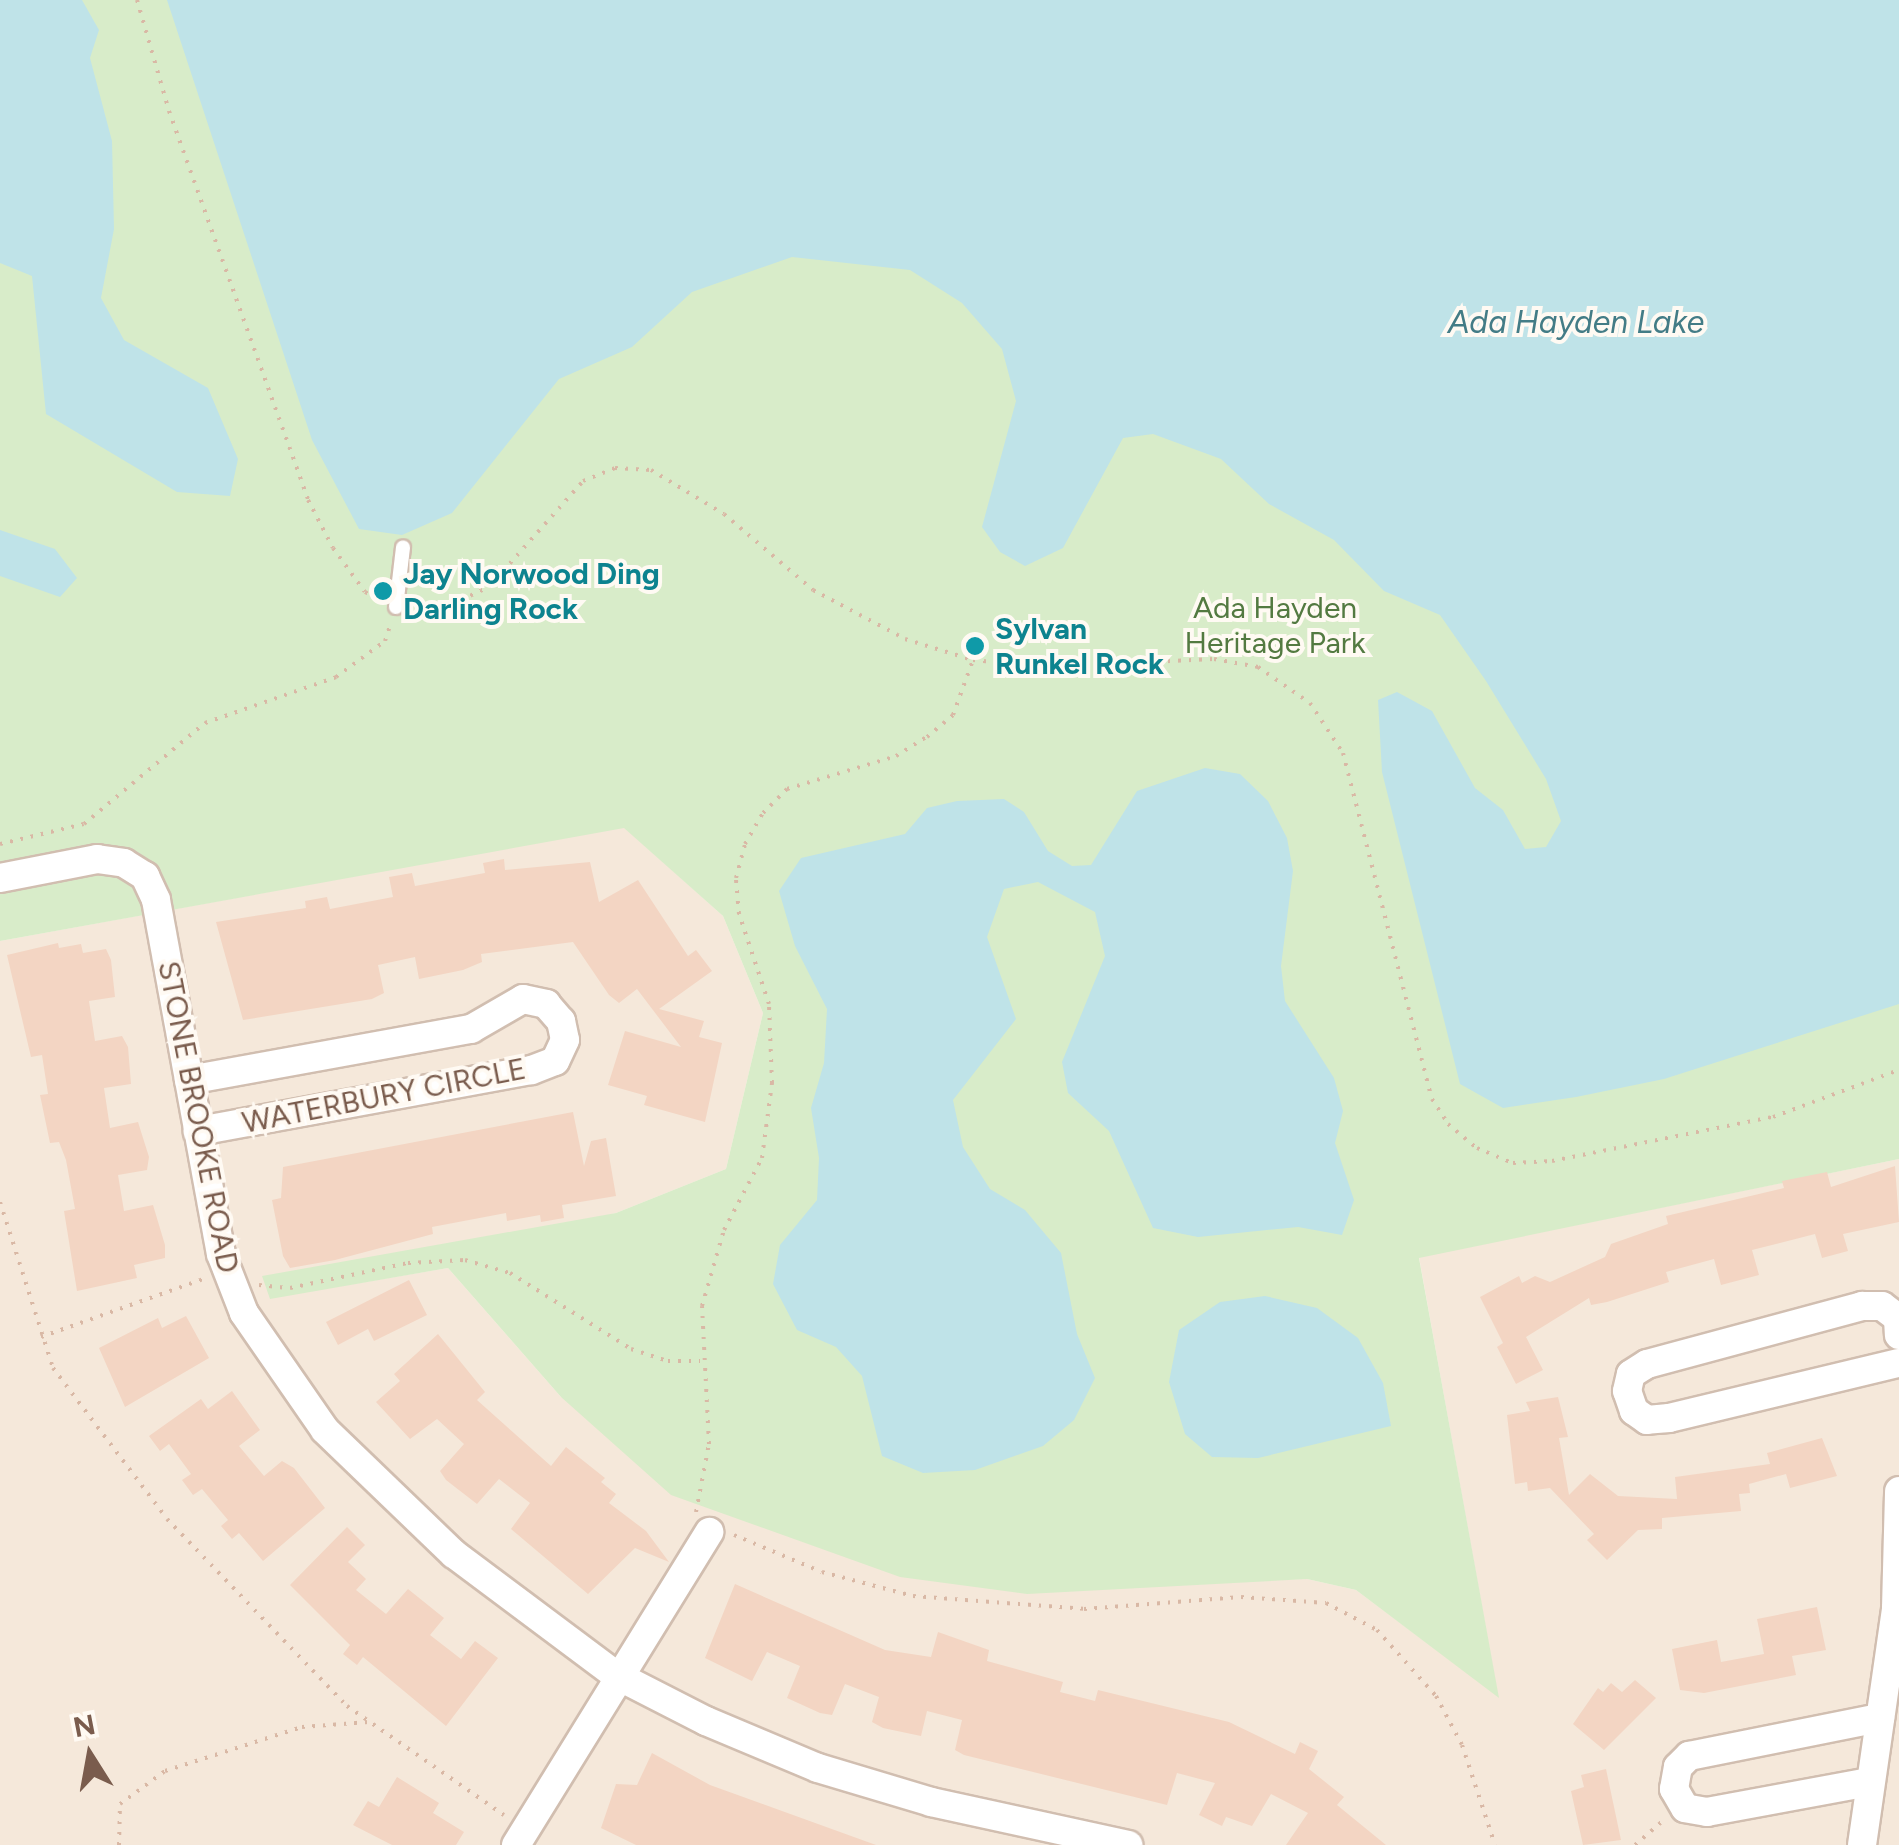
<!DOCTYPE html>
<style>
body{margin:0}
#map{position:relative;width:1899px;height:1845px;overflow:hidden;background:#fdf6ec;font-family:Figtree,sans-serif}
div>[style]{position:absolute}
.residential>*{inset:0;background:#f5e8da}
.green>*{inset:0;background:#d8ecc9}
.water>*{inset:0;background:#bfe3e8}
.building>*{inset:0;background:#f3d5c3}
.path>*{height:4px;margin-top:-2px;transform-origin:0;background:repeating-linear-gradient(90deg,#d9b8a5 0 2.5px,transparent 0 10.5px)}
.roads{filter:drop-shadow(2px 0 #d1beb0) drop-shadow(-2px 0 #d1beb0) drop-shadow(0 2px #d1beb0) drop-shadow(0 -2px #d1beb0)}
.lane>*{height:14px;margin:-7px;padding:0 7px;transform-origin:7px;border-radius:7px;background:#fff}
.street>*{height:28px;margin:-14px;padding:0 14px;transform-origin:14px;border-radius:14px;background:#fff}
.dots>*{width:28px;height:28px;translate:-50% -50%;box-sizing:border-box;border:5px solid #fffaf3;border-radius:50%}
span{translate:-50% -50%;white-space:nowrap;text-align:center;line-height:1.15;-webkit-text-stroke:8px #fffaf3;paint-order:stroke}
.culture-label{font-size:30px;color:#0d838f;font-weight:700}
.left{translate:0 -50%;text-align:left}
.park-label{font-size:30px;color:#537a41}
.street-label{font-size:30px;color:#7a5c4d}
.water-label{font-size:32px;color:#437c86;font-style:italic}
.north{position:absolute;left:40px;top:1705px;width:100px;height:100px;-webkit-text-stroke:8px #fffaf3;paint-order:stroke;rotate:349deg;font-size:28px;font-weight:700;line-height:40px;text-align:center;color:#7a5c4d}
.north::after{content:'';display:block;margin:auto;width:35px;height:45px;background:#7a5c4d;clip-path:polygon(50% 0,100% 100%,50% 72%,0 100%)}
</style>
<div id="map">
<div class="residential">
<div style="clip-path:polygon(624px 827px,723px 916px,763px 1013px,726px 1169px,616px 1213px,270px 1298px,448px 1268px,561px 1397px,1257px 1580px,1307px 1579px,1356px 1590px,1498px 1696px,1419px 1257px,1899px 1159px,1899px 1845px,0 1845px,0 941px)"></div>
</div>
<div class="green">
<div style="clip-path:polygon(0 0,1899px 0,1899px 1159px,1419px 1258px,1499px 1698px,1356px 1590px,1307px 1579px,1027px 1594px,900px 1577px,671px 1495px,561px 1397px,448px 1268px,270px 1299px,262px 1276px,616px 1213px,726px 1169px,763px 1013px,723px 916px,624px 828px,0 941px)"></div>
</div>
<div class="water">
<div style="clip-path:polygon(0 0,82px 0,99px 30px,90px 58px,112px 141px,114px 229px,101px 298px,124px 340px,208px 388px,238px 459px,230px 496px,177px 492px,46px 414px,32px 276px,0 263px)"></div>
<div style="clip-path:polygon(167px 0,1899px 0,1899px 1004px,1664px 1079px,1576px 1097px,1503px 1108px,1460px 1084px,1382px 772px,1378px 700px,1397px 692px,1432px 711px,1475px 788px,1503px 810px,1525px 849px,1546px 847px,1561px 821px,1546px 779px,1486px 681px,1440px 615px,1384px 591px,1334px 540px,1269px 504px,1221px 459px,1153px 434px,1123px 438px,1063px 548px,1025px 566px,1000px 552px,982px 527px,1016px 401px,1002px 349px,962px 303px,910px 270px,792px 257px,692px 292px,632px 347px,559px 379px,452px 513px,402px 535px,359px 529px,312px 440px)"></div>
<div style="clip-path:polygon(0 530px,55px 549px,77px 578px,60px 597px,0 576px)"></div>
<div style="clip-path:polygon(1205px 768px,1240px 774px,1268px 801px,1287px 838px,1293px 871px,1281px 966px,1285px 1001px,1334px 1078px,1343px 1111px,1335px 1143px,1354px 1200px,1342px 1235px,1298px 1227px,1198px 1237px,1153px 1228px,1109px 1131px,1068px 1093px,1062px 1062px,1105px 956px,1095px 912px,1038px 882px,1004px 889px,987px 937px,1016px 1019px,953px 1100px,963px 1147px,990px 1189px,1025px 1210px,1061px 1253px,1077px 1334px,1095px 1378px,1074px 1420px,1043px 1446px,975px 1470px,923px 1473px,882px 1456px,862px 1376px,836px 1347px,797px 1330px,773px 1284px,780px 1245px,817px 1200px,819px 1158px,811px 1108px,824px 1063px,827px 1009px,795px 946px,779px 891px,801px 858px,905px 834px,927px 808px,957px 801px,1004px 799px,1024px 812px,1048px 851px,1072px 866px,1091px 865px,1137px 791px)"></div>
<div style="clip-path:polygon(1265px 1296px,1317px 1308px,1358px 1338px,1383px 1383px,1391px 1426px,1258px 1458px,1212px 1457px,1185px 1434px,1169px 1382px,1179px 1330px,1220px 1302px)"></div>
</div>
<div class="building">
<div style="clip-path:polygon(504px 859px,505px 870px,590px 862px,599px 902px,638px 880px,688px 956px,696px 950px,712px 971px,659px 1009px,704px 1021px,699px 1037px,722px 1043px,705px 1122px,644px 1105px,647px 1096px,608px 1085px,625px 1031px,681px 1047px,637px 989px,619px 1003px,609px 995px,573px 942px,481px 954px,482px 962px,463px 970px,419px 979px,415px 957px,378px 965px,384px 993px,372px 999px,243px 1020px,216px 922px,306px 908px,305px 901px,327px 897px,330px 909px,393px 897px,389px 877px,412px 873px,415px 886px,485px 873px,483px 863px)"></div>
<div style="clip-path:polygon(58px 943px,59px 948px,81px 944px,83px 953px,106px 949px,111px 960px,115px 997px,89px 1001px,95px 1041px,122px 1036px,128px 1047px,131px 1084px,104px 1088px,110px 1128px,138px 1122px,149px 1157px,147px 1170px,118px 1175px,124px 1211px,153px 1205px,165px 1245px,165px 1258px,134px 1265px,137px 1278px,77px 1291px,64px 1211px,75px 1209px,66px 1160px,59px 1142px,50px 1143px,40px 1095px,48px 1094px,42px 1055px,31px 1057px,7px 955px)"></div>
<div style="clip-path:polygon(573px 1112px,584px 1166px,591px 1141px,606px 1138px,616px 1196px,562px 1205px,564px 1218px,541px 1222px,540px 1215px,507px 1221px,506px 1213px,432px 1227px,433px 1234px,335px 1260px,290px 1268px,283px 1256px,272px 1200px,281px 1198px,283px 1167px)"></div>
<div style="clip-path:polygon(1895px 1166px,1899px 1222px,1843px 1234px,1848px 1251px,1822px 1258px,1815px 1234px,1752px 1250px,1759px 1275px,1721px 1285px,1714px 1259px,1666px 1272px,1669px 1282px,1607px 1302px,1591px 1305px,1589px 1298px,1526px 1337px,1543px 1370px,1516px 1384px,1497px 1347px,1503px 1343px,1480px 1297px,1519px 1276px,1522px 1283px,1535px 1276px,1550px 1282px,1605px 1257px,1611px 1244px,1668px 1224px,1666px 1216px,1784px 1188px,1782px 1181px,1827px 1172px,1831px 1187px)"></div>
<div style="clip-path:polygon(409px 1280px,427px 1315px,374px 1341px,368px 1329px,338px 1345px,326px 1322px)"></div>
<div style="clip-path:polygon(186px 1316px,209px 1358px,125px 1407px,99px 1348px,158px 1318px,162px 1328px)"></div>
<div style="clip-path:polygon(438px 1334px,485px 1392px,477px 1400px,551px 1466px,566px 1447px,605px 1478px,601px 1482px,616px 1494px,609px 1503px,646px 1531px,669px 1562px,635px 1548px,588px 1594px,511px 1529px,530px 1503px,499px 1479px,477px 1504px,446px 1480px,440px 1471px,464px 1444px,437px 1419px,410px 1439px,376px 1402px,400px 1381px,394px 1374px)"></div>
<div style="clip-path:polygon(232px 1391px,260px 1430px,239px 1446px,264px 1476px,282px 1461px,294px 1468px,325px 1508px,263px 1561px,239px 1533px,232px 1539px,221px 1526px,228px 1520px,202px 1489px,193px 1495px,182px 1480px,191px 1474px,169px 1444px,160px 1451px,149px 1436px,201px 1399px,208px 1409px)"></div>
<div style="clip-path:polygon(1558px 1397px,1568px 1437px,1559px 1438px,1569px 1495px,1590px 1474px,1618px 1496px,1677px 1499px,1675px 1477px,1770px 1464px,1767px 1453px,1822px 1438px,1837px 1476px,1790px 1488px,1786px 1474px,1749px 1484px,1750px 1493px,1739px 1494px,1741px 1511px,1662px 1518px,1662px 1529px,1638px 1530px,1607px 1560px,1587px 1540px,1594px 1534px,1550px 1488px,1528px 1491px,1527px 1482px,1515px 1484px,1507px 1415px,1530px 1411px,1526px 1402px)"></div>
<div style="clip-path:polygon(347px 1527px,365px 1545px,348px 1562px,366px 1579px,356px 1590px,386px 1614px,408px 1589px,444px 1618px,430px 1635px,461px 1659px,475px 1641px,498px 1658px,446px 1726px,363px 1657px,357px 1665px,343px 1654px,350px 1645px,290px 1585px)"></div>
<div style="clip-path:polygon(735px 1584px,885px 1650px,931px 1657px,938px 1632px,989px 1650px,987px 1661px,1063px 1682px,1060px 1692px,1095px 1701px,1098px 1690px,1229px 1722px,1295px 1754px,1300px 1742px,1318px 1751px,1309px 1769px,1344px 1797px,1337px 1805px,1386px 1845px,1286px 1845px,1308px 1813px,1271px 1794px,1252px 1826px,1226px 1817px,1222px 1826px,1199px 1815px,1215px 1783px,1177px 1773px,1167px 1805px,964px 1755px,955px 1750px,962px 1720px,927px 1711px,921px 1736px,883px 1728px,872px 1722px,879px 1697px,845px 1684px,832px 1715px,820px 1713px,787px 1698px,800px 1666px,767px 1652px,752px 1681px,705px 1658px)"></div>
<div style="clip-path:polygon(1817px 1607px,1826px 1650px,1792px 1656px,1796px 1675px,1704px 1693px,1680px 1690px,1672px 1649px,1717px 1640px,1721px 1662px,1764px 1654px,1757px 1619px)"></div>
<div style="clip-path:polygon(1635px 1680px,1656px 1698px,1604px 1750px,1573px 1724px,1598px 1688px,1603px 1692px,1611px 1683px,1622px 1692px)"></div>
<div style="clip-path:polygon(652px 1753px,710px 1785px,876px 1845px,636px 1845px,601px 1828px,616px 1784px,637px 1785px)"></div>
<div style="clip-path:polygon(1606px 1769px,1621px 1840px,1583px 1845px,1571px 1791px,1584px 1787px,1581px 1775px)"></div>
<div style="clip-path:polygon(397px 1777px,439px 1803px,433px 1813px,464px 1832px,456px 1845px,392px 1845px,353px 1825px,368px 1801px,379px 1807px)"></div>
</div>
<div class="path">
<div style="left:137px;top:0;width:116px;rotate:73.9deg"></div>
<div style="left:169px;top:111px;width:413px;rotate:70.3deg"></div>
<div style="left:308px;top:500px;width:54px;rotate:62.5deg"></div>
<div style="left:333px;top:548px;width:54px;rotate:54deg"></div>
<div style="left:365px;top:592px;width:16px;rotate:27deg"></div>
<div style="left:416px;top:608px;width:46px;rotate:-10.1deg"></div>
<div style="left:461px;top:600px;width:31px;rotate:-25deg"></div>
<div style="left:489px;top:587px;width:142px;rotate:-48.4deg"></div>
<div style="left:583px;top:481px;width:35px;rotate:-22deg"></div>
<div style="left:615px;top:468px;width:36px;rotate:3deg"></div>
<div style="left:651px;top:470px;width:85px;rotate:31.1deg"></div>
<div style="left:724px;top:514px;width:117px;rotate:40.5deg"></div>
<div style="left:813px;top:590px;width:104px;rotate:28deg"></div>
<div style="left:905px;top:639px;width:71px;rotate:17.2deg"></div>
<div style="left:973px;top:660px;width:69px;rotate:5.8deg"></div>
<div style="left:1042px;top:667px;width:172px;rotate:-2.7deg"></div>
<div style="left:1214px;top:659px;width:45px;rotate:10.3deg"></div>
<div style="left:1258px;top:667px;width:63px;rotate:34.7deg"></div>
<div style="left:1310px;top:703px;width:60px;rotate:56.6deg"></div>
<div style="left:1343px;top:753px;width:357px;rotate:75.6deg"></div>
<div style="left:1432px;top:1099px;width:30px;rotate:57deg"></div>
<div style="left:1448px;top:1124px;width:38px;rotate:40deg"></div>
<div style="left:1477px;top:1148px;width:39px;rotate:23deg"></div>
<div style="left:1513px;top:1163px;width:39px;rotate:-3deg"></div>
<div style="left:1552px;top:1161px;width:225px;rotate:-11.3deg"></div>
<div style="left:1773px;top:1117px;width:134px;rotate:-20.5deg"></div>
<div style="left:0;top:844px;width:86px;rotate:-13.4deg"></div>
<div style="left:84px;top:824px;width:158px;rotate:-39.9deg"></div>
<div style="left:205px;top:723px;width:139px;rotate:-19.3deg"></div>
<div style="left:336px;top:677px;width:61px;rotate:-36.3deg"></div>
<div style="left:385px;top:641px;width:16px;rotate:-72deg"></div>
<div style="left:0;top:1202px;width:174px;rotate:72.3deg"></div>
<div style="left:53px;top:1368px;width:189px;rotate:52.9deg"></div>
<div style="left:167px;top:1519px;width:260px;rotate:46.1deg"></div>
<div style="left:347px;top:1706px;width:191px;rotate:34.8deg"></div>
<div style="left:259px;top:1285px;width:31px;rotate:6deg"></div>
<div style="left:290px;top:1288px;width:121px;rotate:-12deg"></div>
<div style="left:408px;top:1263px;width:57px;rotate:-3deg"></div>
<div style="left:465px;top:1260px;width:47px;rotate:16.1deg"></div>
<div style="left:510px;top:1273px;width:143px;rotate:32.1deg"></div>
<div style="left:631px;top:1349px;width:39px;rotate:18deg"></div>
<div style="left:668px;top:1361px;width:32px"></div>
<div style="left:41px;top:1337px;width:175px;rotate:-19.7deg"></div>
<div style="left:696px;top:1512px;width:69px;rotate:-79.2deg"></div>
<div style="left:709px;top:1444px;width:138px;rotate:-92.9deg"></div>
<div style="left:702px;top:1306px;width:79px;rotate:-73.9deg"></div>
<div style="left:724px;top:1230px;width:81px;rotate:-62.2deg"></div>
<div style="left:762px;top:1158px;width:76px;rotate:-82.4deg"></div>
<div style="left:772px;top:1083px;width:79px;rotate:-92.2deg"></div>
<div style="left:769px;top:1004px;width:95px;rotate:-108.4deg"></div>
<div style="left:739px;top:914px;width:36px;rotate:-95deg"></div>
<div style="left:736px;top:878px;width:35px;rotate:-75deg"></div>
<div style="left:745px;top:844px;width:36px;rotate:-60deg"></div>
<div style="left:763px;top:813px;width:34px;rotate:-45deg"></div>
<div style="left:787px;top:789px;width:114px;rotate:-16.8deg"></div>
<div style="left:896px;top:756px;width:36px;rotate:-32deg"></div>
<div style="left:927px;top:737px;width:34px;rotate:-40deg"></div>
<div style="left:953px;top:715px;width:59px;rotate:-70deg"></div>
<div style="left:734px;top:1535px;width:95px;rotate:22.8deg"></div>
<div style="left:822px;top:1572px;width:94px;rotate:14.8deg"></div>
<div style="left:913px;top:1596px;width:171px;rotate:4.3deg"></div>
<div style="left:1084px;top:1609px;width:157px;rotate:-4.4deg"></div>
<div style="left:1241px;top:1597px;width:85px;rotate:4deg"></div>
<div style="left:1326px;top:1603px;width:58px;rotate:27.9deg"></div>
<div style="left:1377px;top:1630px;width:89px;rotate:48.2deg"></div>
<div style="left:1436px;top:1696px;width:55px;rotate:62deg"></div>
<div style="left:1462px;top:1745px;width:105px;rotate:71.7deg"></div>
<div style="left:119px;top:1845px;width:41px;rotate:-88.6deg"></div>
<div style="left:120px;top:1804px;width:56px;rotate:-36.3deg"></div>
<div style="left:165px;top:1771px;width:144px;rotate:-17.8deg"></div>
<div style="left:302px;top:1727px;width:67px;rotate:-4.3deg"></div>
<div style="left:1635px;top:1845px;width:40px;rotate:-41deg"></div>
</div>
<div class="roads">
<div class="lane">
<div style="left:396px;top:607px;width:60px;rotate:-83.3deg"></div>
</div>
<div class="street">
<div style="left:0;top:878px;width:99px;rotate:-11.1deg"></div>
<div style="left:97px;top:859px;width:27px;rotate:8deg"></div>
<div style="left:124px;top:863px;width:25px;rotate:32deg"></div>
<div style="left:145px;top:876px;width:26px;rotate:65deg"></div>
<div style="left:156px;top:900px;width:360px;rotate:79.6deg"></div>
<div style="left:221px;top:1254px;width:63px;rotate:68.7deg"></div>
<div style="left:244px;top:1313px;width:142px;rotate:55.3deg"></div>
<div style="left:325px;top:1430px;width:179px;rotate:43.9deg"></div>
<div style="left:454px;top:1554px;width:202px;rotate:36.8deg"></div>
<div style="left:616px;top:1675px;width:101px;rotate:27.1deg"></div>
<div style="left:706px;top:1721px;width:121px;rotate:22.8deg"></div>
<div style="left:818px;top:1768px;width:118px;rotate:16.7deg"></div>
<div style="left:931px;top:1802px;width:202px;rotate:12.3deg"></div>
<div style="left:189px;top:1080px;width:287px;rotate:-10.3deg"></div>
<div style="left:471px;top:1029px;width:60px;rotate:-30deg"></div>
<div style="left:523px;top:999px;width:24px;rotate:12deg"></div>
<div style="left:546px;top:1004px;width:23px;rotate:49deg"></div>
<div style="left:561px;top:1021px;width:19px;rotate:78deg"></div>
<div style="left:565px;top:1040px;width:23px;rotate:115deg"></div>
<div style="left:555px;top:1061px;width:26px;rotate:159deg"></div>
<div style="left:531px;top:1070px;width:339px;rotate:169.6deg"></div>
<div style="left:1898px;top:1363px;width:236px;rotate:166.5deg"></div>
<div style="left:1669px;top:1418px;width:22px;rotate:175deg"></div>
<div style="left:1647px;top:1420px;width:16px;rotate:-145deg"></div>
<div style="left:1634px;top:1411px;width:21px;rotate:-109deg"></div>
<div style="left:1627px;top:1391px;width:17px;rotate:-77deg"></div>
<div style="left:1631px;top:1374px;width:19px;rotate:-32deg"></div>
<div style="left:1647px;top:1364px;width:223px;rotate:-15.1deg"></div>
<div style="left:1862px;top:1306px;width:20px"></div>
<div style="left:1882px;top:1306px;width:20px;rotate:37deg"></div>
<div style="left:1898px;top:1318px;width:17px;rotate:87deg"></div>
<div style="left:1869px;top:1782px;width:165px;rotate:169.5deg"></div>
<div style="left:1707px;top:1812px;width:22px;rotate:-170deg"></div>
<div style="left:1685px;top:1808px;width:22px;rotate:-120deg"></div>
<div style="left:1674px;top:1789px;width:22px;rotate:-80deg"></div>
<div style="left:1678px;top:1767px;width:16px;rotate:-45deg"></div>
<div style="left:1689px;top:1756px;width:195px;rotate:-11.3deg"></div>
<div style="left:516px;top:1845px;width:368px;rotate:-58.3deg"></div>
<div style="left:1862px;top:1845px;width:239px;rotate:-81.8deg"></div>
<div style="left:1896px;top:1608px;width:117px;rotate:-88.5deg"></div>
</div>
</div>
<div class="dots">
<div style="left:383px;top:591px;background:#0f9aa8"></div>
<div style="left:975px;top:646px;background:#0f9aa8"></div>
</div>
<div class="culture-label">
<span class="left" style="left:403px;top:591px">Jay Norwood Ding<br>Darling Rock</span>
<span class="left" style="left:995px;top:646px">Sylvan<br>Runkel Rock</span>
</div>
<div class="park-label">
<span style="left:1275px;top:625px">Ada Hayden<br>Heritage Park</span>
</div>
<div class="street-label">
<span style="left:384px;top:1096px;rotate:-11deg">WATERBURY CIRCLE</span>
<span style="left:198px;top:1117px;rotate:79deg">STONE BROOKE ROAD</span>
</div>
<div class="water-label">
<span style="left:1576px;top:322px">Ada Hayden Lake</span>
</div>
<div class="north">N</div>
</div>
